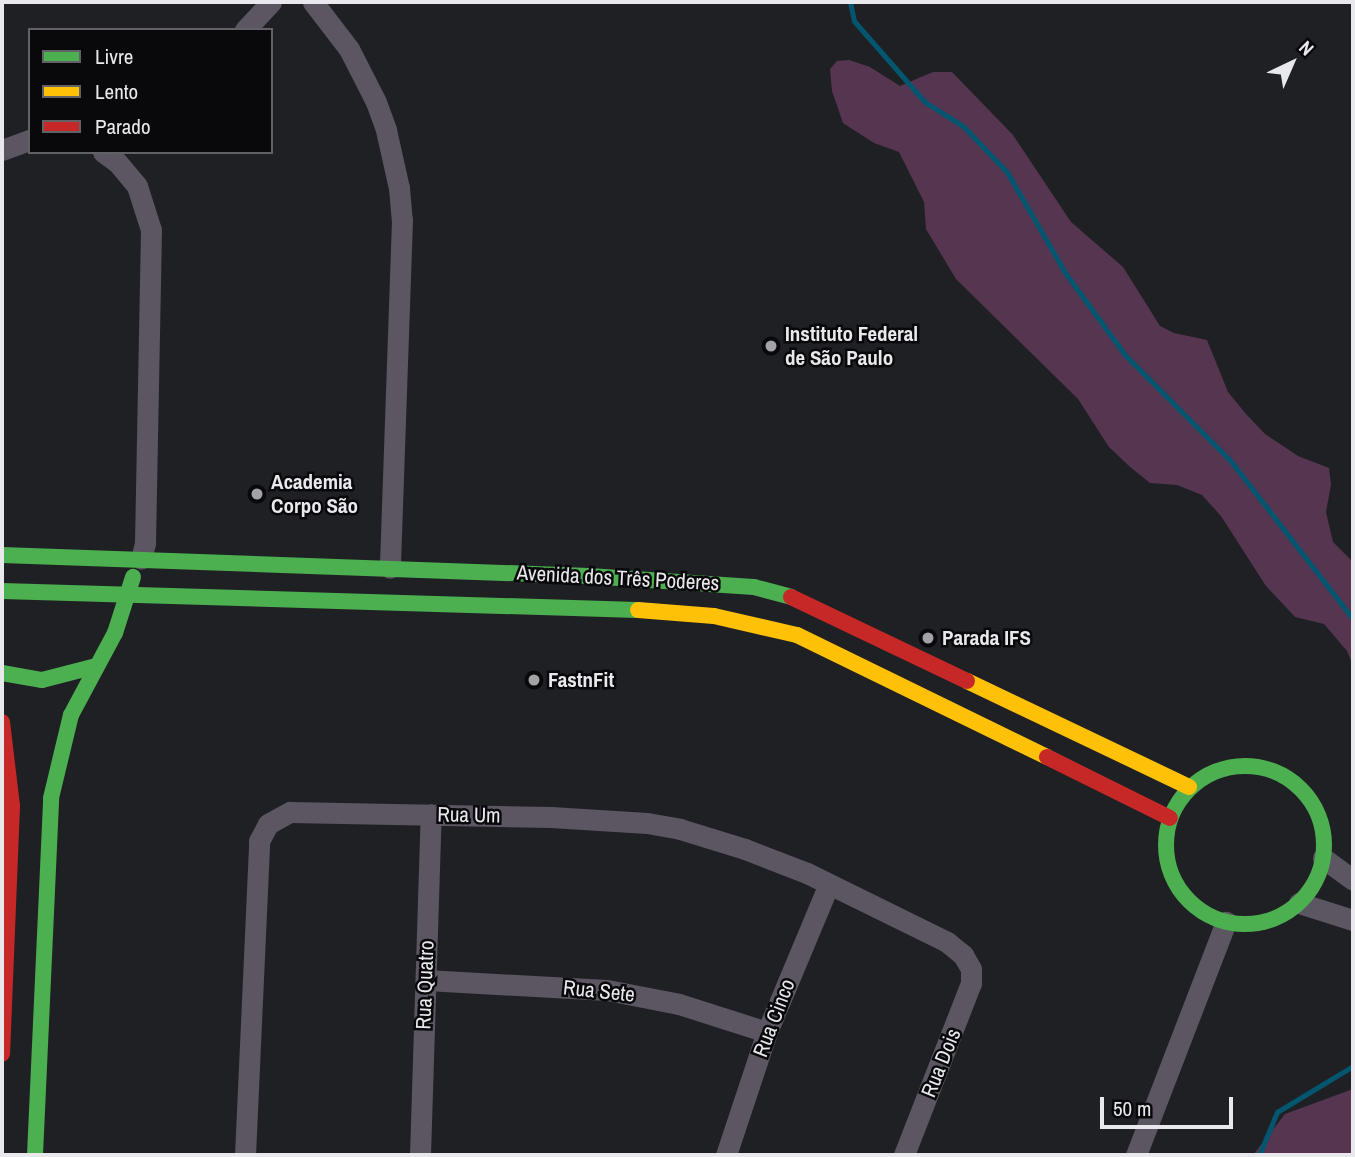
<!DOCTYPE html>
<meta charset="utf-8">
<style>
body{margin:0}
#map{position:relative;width:1355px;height:1157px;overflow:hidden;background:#1f2024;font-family:"Archivo Narrow",sans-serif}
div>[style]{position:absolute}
.green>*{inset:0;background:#563550}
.stream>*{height:5px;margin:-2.5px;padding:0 2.5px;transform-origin:2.5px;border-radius:2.5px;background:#035670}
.street>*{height:21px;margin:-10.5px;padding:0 10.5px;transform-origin:10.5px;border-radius:10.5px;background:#5b5662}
.fast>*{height:16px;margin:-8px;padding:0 8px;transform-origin:8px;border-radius:8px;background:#4caf50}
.fast>.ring{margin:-8px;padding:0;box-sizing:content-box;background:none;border:16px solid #4caf50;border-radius:50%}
.slow>*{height:16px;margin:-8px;padding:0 8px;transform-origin:8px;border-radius:8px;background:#ffc107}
.jam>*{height:16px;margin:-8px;padding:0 8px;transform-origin:8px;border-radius:8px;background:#c62828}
.dots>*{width:19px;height:19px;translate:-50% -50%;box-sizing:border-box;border:4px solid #09090c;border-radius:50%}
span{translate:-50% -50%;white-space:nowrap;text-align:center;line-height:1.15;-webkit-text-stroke:5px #09090c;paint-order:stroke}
.poi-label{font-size:21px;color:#e8e8ed;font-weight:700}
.left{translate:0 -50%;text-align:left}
.street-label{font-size:21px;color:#e8e8ed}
.frame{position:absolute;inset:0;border:4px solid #e8e8ed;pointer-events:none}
.legend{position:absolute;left:28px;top:28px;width:245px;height:126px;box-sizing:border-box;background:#09090c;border:2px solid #626266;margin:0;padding:9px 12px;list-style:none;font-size:21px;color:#e8e8ed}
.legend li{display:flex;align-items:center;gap:14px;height:35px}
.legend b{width:35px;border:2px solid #626266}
.north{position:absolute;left:1257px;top:28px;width:70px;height:70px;-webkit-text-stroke:5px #09090c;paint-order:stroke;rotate:44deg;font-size:19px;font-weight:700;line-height:28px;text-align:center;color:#e8e8ed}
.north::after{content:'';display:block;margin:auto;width:24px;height:32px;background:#e8e8ed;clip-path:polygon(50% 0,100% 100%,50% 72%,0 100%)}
.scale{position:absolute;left:1100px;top:1097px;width:133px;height:32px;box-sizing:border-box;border:4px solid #e8e8ed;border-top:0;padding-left:9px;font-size:21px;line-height:24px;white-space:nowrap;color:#e8e8ed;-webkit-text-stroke:5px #09090c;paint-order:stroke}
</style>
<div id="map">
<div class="green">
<div style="clip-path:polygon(849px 60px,870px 67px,900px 86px,933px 72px,952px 72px,1013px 135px,1071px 222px,1123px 267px,1160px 326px,1174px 333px,1207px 340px,1228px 392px,1246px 414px,1265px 434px,1298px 456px,1329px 468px,1331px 485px,1326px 512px,1333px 542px,1353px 562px,1353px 665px,1347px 651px,1324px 624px,1295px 617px,1266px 586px,1221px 516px,1202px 495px,1177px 485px,1150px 483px,1129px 466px,1109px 447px,1078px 399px,956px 279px,926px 229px,924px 202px,899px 152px,874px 143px,843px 123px,832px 91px,830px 69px,837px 61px)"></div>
<div style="clip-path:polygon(1353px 1089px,1353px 1155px,1253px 1155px,1285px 1114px)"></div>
</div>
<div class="stream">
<div style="left:850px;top:2px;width:19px;rotate:78deg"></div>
<div style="left:854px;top:21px;width:108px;rotate:48.8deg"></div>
<div style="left:925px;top:102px;width:45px;rotate:32.3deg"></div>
<div style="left:963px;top:126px;width:64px;rotate:46.3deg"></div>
<div style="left:1007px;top:172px;width:118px;rotate:60deg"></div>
<div style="left:1066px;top:274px;width:100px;rotate:53.9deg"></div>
<div style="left:1125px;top:355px;width:148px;rotate:45deg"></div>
<div style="left:1230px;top:460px;width:201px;rotate:52.3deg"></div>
<div style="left:1259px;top:1155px;width:47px;rotate:-67.3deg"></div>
<div style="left:1277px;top:1112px;width:89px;rotate:-31.2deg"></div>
</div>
<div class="street">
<div style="left:313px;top:2px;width:59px;rotate:52.5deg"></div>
<div style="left:349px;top:49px;width:59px;rotate:63deg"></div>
<div style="left:376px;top:102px;width:30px;rotate:70deg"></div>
<div style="left:386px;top:130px;width:59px;rotate:77.4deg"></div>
<div style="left:399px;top:188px;width:32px;rotate:85deg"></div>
<div style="left:402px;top:220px;width:348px;rotate:92deg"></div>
<div style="left:245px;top:30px;width:38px;rotate:-47deg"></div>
<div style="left:2px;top:150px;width:30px;rotate:-20deg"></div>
<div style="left:103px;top:152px;width:17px;rotate:36deg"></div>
<div style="left:117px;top:162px;width:31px;rotate:50deg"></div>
<div style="left:137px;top:186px;width:46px;rotate:72.3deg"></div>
<div style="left:151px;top:230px;width:313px;rotate:91.1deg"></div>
<div style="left:145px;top:543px;width:16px;rotate:104deg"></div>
<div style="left:1323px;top:858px;width:37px;rotate:36deg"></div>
<div style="left:1299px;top:903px;width:57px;rotate:17.5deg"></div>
<div style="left:426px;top:980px;width:181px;rotate:3.2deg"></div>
<div style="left:607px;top:990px;width:73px;rotate:11deg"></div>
<div style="left:679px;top:1004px;width:92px;rotate:17.7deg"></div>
<div style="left:245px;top:1155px;width:314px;rotate:-87.4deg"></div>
<div style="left:259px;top:841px;width:19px;rotate:-62deg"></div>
<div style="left:268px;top:824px;width:25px;rotate:-29deg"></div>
<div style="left:290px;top:812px;width:261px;rotate:1.1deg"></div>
<div style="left:551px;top:817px;width:96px;rotate:3.6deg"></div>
<div style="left:647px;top:823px;width:34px;rotate:10deg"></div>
<div style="left:680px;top:829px;width:68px;rotate:17.1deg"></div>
<div style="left:745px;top:849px;width:66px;rotate:21.2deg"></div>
<div style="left:807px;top:873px;width:156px;rotate:26.2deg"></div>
<div style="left:947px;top:942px;width:21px;rotate:39deg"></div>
<div style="left:963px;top:955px;width:16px;rotate:60deg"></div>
<div style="left:971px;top:969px;width:14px;rotate:90deg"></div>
<div style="left:971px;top:983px;width:185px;rotate:111.3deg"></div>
<div style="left:420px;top:1155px;width:341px;rotate:-88.2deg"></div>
<div style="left:726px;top:1155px;width:130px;rotate:-71.6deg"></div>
<div style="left:767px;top:1032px;width:160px;rotate:-67.3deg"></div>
<div style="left:1136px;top:1155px;width:250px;rotate:-68.9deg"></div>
</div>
<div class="fast">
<div style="left:2px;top:555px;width:587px;rotate:2.05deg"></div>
<div style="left:589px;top:576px;width:165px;rotate:3.8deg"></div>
<div style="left:754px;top:587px;width:38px;rotate:15deg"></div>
<div style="left:2px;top:591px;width:636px;rotate:1.71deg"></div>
<div style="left:2px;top:673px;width:41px;rotate:9.9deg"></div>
<div style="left:42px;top:680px;width:56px;rotate:-14.5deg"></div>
<div class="ring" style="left:1166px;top:766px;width:142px;height:142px"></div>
<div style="left:35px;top:1155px;width:357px;rotate:-87.4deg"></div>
<div style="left:51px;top:798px;width:85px;rotate:-76.5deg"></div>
<div style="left:71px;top:715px;width:93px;rotate:-61.8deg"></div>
<div style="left:115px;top:633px;width:59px;rotate:-72.2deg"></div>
</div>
<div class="slow">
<div style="left:638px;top:610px;width:76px;rotate:4.5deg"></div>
<div style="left:714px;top:616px;width:85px;rotate:12.9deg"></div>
<div style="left:797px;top:635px;width:278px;rotate:26deg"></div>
<div style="left:967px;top:681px;width:246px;rotate:25.5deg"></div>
</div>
<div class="jam">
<div style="left:791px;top:597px;width:195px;rotate:25.5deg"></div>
<div style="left:2px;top:722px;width:85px;rotate:83.2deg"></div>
<div style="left:12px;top:806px;width:248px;rotate:92.3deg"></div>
<div style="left:1047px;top:757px;width:137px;rotate:26.4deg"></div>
</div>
<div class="dots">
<div style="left:771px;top:346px;background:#a2a2a7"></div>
<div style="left:257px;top:494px;background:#a2a2a7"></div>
<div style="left:928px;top:638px;background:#a2a2a7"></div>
<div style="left:534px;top:680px;background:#a2a2a7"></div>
</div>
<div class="poi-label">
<span class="left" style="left:785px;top:346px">Instituto Federal<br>de São Paulo</span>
<span class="left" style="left:271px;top:494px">Academia<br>Corpo São</span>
<span class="left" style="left:942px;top:638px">Parada IFS</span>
<span class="left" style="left:548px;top:680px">FastnFit</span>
</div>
<div class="street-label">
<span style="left:618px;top:578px;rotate:3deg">Avenida dos Três Poderes</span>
<span style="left:469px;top:815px;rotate:1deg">Rua Um</span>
<span style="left:425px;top:985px;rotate:-88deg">Rua Quatro</span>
<span style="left:599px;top:991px;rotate:6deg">Rua Sete</span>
<span style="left:774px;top:1018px;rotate:-69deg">Rua Cinco</span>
<span style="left:941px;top:1063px;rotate:-68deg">Rua Dois</span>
</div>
<div class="frame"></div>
<ul class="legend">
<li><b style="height:9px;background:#4caf50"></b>Livre</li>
<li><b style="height:9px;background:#ffc107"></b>Lento</li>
<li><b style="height:9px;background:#c62828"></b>Parado</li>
</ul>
<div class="north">N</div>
<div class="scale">50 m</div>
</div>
